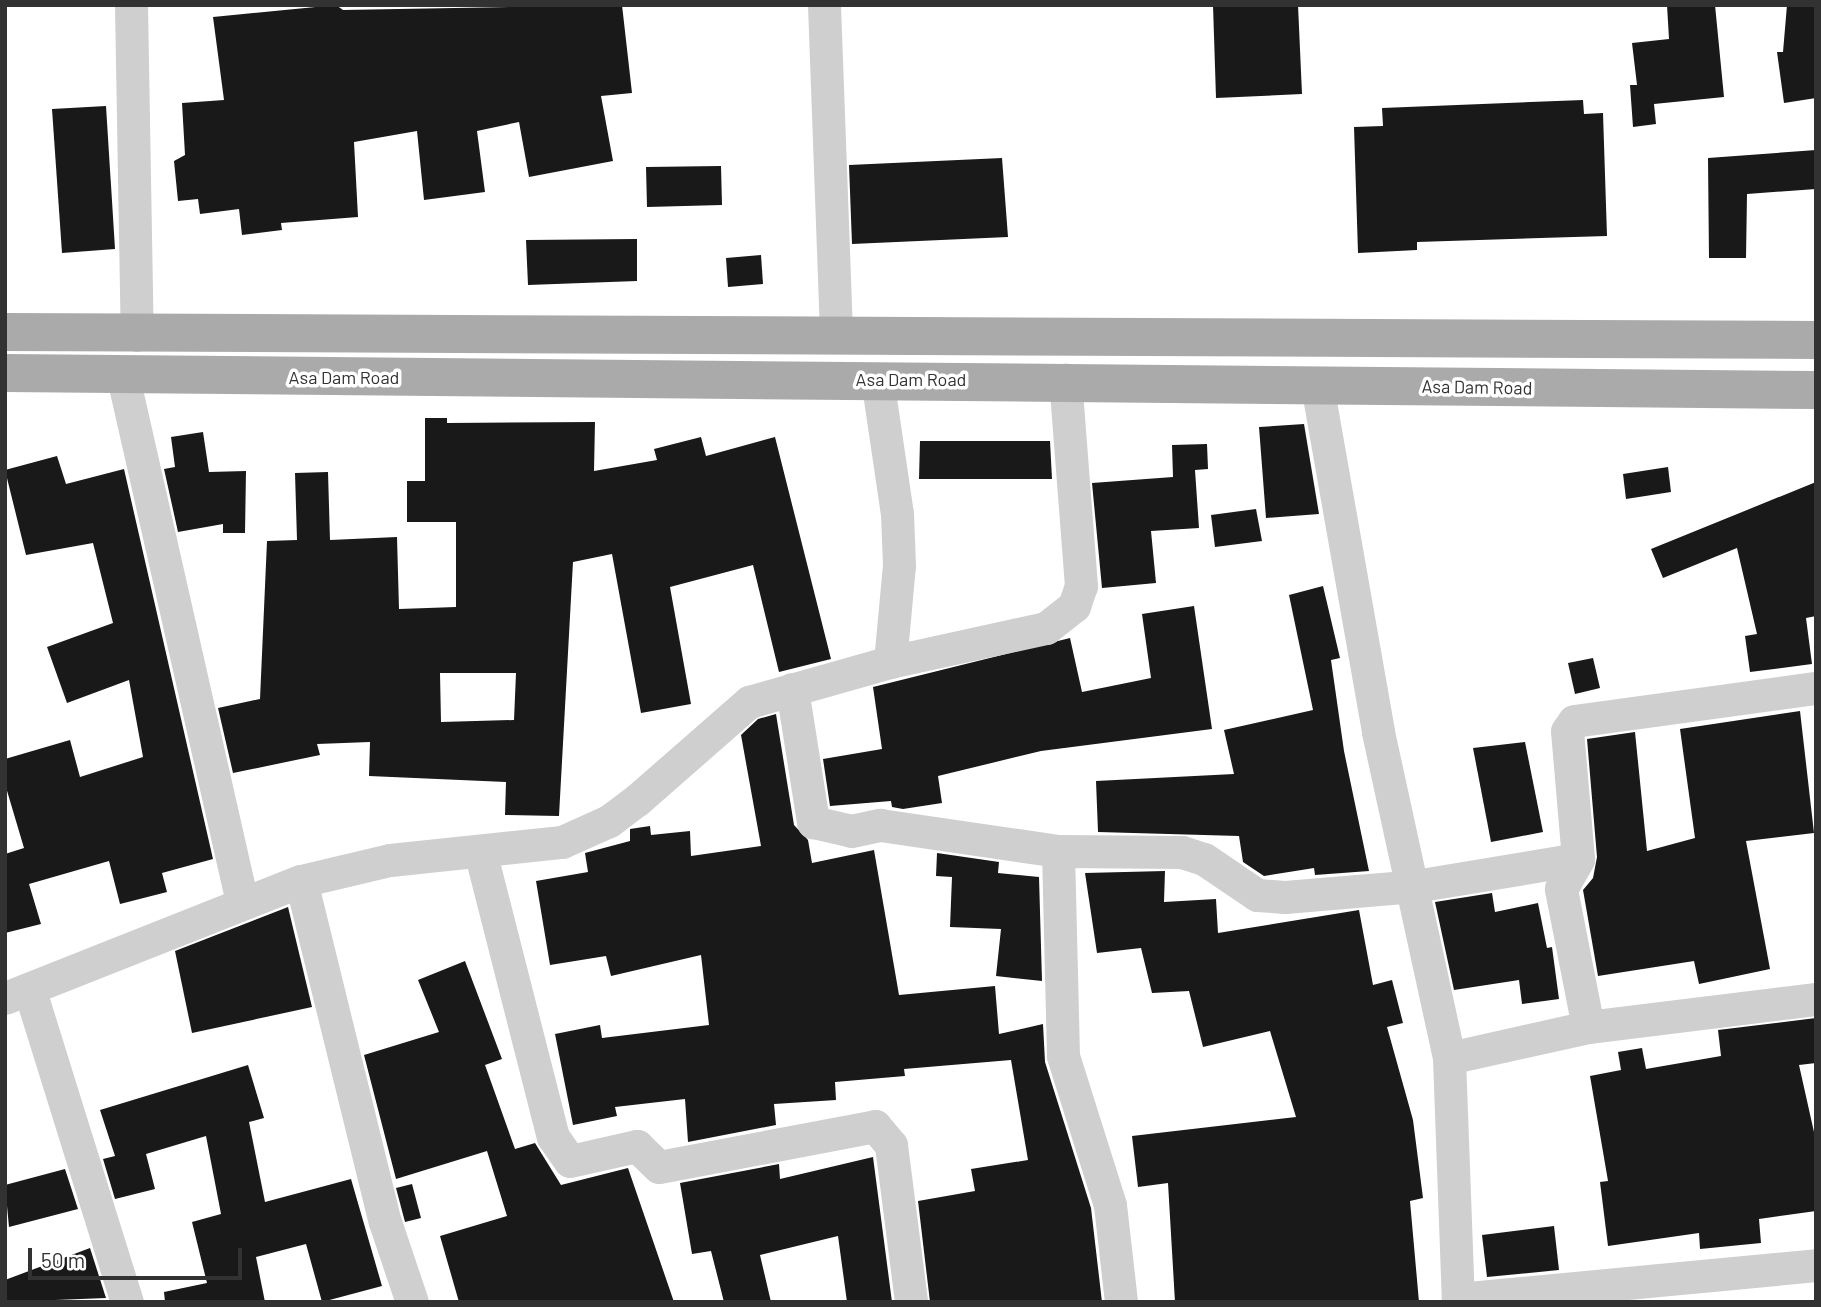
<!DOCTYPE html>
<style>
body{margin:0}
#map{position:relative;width:1821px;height:1307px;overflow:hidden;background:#fff;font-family:Barlow,sans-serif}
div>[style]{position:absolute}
.building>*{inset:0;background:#191919}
.street>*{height:33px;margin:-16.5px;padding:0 16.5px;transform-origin:16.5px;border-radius:16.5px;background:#cfcfcf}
.primary>*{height:38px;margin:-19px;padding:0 19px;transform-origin:19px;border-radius:19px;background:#aaa}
span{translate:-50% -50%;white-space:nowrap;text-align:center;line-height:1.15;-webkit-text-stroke:7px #fff;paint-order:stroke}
.street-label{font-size:18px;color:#323232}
.frame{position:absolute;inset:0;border:7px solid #323232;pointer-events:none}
.scale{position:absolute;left:28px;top:1248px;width:214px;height:32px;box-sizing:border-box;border:4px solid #323232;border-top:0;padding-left:9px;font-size:21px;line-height:24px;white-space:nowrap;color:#323232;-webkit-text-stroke:5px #fff;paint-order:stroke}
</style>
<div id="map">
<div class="building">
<div style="clip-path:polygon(336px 5px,343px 10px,622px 5px,632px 93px,601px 96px,613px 161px,529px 177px,519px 122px,477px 131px,485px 192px,424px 200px,417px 131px,354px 142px,358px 217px,281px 223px,282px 230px,242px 235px,239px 209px,200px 214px,198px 199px,178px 201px,174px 161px,185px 155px,182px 103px,224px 100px,213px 17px)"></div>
<div style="clip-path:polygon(1213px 5px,1298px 5px,1302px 94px,1216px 98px)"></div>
<div style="clip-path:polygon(1667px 5px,1715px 5px,1724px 97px,1654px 104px,1656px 124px,1633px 127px,1630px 85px,1637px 85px,1632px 43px,1669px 39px)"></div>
<div style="clip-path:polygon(1787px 5px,1816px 5px,1816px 98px,1784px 103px,1777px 52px,1783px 52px)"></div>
<div style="clip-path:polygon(1583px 100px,1584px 114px,1603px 113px,1607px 236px,1417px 242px,1417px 250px,1358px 253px,1354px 127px,1383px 126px,1382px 108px)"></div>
<div style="clip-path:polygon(106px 106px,115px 249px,62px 253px,52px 109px)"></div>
<div style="clip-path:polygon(1816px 150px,1816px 189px,1747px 194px,1746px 258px,1709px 258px,1708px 158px)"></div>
<div style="clip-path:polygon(1002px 158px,1008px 237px,852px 244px,849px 165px)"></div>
<div style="clip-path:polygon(721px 166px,722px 205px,647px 207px,646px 167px)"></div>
<div style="clip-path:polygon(637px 239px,637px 281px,528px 285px,526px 240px)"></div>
<div style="clip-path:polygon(761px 255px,763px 284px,728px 287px,726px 258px)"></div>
<div style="clip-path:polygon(evenodd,425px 418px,447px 418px,447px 423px,595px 422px,594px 471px,657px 460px,654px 449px,701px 437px,706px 456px,775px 437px,831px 659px,779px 672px,753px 565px,670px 587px,691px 704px,641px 713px,612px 554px,573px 562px,559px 816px,505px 815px,506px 782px,369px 776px,370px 742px,317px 744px,320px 755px,233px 773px,218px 708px,260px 699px,267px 541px,297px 540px,295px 473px,328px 472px,330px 540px,397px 537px,399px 609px,456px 607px,456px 522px,407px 522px,407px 481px,425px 481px,425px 418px,440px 673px,516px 673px,514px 720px,441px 722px,440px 673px)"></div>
<div style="clip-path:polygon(1304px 424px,1319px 514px,1266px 518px,1259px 427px)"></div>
<div style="clip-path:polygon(203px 432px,209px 472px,246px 471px,245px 533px,223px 533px,223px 524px,178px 532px,164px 469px,175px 467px,171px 437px)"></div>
<div style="clip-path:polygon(920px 441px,1050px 441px,1052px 479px,919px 479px)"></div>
<div style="clip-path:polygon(1207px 444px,1208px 469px,1195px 470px,1199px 528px,1151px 531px,1156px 583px,1102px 588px,1092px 483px,1173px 477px,1172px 445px)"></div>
<div style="clip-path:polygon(57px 456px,66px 484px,124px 469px,213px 859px,162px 873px,167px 892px,120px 904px,109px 861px,29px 884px,41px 924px,5px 933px,5px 854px,24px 848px,5px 784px,5px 759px,70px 740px,80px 777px,143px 757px,129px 680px,67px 703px,47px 647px,113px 623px,93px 543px,26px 555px,5px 470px)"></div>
<div style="clip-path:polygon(1668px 467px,1671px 492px,1626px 499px,1623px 474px)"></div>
<div style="clip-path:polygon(1816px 482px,1816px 616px,1806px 618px,1812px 664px,1750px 672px,1745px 636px,1757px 634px,1737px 548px,1663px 578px,1651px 549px)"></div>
<div style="clip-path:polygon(1256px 509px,1262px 541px,1215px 547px,1211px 515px)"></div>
<div style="clip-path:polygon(1323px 586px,1340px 658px,1331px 660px,1344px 751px,1369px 871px,1315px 875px,1314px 868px,1264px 876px,1243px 862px,1239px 836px,1098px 832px,1096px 781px,1234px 774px,1224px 730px,1313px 710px,1289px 595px)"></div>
<div style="clip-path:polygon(1194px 606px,1212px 729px,1041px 751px,938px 776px,942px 803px,903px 809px,892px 807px,891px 801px,830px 806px,823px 759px,882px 749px,873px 687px,1070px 638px,1082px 692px,1151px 678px,1142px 614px)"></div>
<div style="clip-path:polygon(1593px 658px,1600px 688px,1575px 694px,1568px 663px)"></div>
<div style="clip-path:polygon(1800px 711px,1814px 833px,1746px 841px,1770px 969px,1699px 984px,1694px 961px,1598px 976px,1583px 890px,1593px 878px,1597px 857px,1587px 739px,1635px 732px,1647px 851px,1695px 838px,1680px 729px)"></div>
<div style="clip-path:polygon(776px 714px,794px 825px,808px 840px,812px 863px,874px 850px,899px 995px,995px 986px,999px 1034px,1043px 1024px,1045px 1062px,1091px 1208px,1102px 1302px,930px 1302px,918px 1201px,975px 1191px,971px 1169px,1028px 1160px,1011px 1060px,904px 1069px,905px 1076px,835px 1082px,836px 1100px,774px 1104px,776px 1125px,688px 1142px,685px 1099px,615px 1107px,617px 1116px,573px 1125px,555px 1034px,600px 1025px,602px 1038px,709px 1025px,701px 955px,611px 976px,606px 956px,550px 965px,536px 881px,588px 872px,585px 853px,630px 841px,630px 829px,650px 826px,651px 835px,690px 831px,691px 856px,761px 846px,741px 735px,758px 719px)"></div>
<div style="clip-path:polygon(1525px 742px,1543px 832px,1491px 842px,1473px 748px)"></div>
<div style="clip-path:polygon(937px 853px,999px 862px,998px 873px,1039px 877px,1042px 981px,996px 976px,1001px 929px,950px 927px,952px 877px,936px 876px)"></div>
<div style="clip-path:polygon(1165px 871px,1164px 902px,1216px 899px,1218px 933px,1359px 910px,1373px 985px,1392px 980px,1403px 1023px,1387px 1027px,1413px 1120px,1423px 1198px,1410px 1201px,1419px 1302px,1175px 1302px,1168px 1183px,1138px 1187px,1132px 1136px,1296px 1117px,1270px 1031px,1203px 1047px,1189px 991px,1152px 993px,1141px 948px,1097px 953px,1085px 873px)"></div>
<div style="clip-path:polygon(1492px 893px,1495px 912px,1538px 903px,1547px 948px,1552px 947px,1559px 999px,1522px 1004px,1519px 980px,1454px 990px,1435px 902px)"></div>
<div style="clip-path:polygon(288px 907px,312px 1007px,192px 1033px,175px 951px)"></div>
<div style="clip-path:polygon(465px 961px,502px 1059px,485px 1065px,515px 1149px,535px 1143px,561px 1185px,628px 1168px,674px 1302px,459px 1302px,440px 1236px,507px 1216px,487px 1151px,396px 1179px,364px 1055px,439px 1032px,418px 980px)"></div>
<div style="clip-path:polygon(1816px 1018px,1816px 1063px,1799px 1065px,1816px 1141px,1816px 1211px,1759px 1219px,1761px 1243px,1700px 1249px,1699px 1233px,1608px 1246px,1600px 1182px,1608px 1181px,1590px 1076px,1621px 1070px,1618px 1052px,1642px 1048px,1646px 1069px,1721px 1056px,1718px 1030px)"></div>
<div style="clip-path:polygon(248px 1065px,264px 1118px,249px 1122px,265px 1202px,351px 1179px,382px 1286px,322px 1302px,306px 1244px,256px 1257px,265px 1302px,165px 1302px,164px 1292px,207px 1283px,192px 1222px,221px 1214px,206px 1136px,146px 1154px,155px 1189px,115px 1199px,103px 1159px,115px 1156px,100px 1110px)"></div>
<div style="clip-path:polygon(873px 1157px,892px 1302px,847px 1302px,838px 1236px,760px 1255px,771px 1302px,724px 1302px,711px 1251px,692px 1254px,680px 1183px,779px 1164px,780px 1179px)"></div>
<div style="clip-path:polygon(65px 1169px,78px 1209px,9px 1227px,5px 1185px)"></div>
<div style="clip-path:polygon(412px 1184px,421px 1218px,405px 1222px,396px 1188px)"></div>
<div style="clip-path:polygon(1554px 1226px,1559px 1270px,1487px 1277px,1482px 1235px)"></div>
<div style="clip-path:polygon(90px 1248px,106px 1298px,5px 1302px,5px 1280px)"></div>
</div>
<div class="street">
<div style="left:131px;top:5px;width:330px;rotate:89deg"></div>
<div style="left:824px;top:5px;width:330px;rotate:87.9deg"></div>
<div style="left:123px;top:377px;width:538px;rotate:77.23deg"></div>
<div style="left:1317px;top:385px;width:352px;rotate:80deg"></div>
<div style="left:1378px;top:732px;width:334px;rotate:77.7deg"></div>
<div style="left:1449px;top:1058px;width:244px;rotate:87.9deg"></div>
<div style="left:890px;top:662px;width:160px;rotate:-12.3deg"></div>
<div style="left:1046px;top:628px;width:36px;rotate:-38deg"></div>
<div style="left:1074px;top:606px;width:21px;rotate:-71deg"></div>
<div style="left:1081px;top:586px;width:207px;rotate:-94.4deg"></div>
<div style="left:792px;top:689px;width:135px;rotate:81deg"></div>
<div style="left:813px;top:822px;width:39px;rotate:13deg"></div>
<div style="left:851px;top:831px;width:30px;rotate:-12deg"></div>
<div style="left:880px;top:825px;width:180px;rotate:8.3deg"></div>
<div style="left:1058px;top:851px;width:124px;rotate:0.5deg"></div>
<div style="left:1182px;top:852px;width:23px;rotate:18deg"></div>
<div style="left:1204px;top:859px;width:64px;rotate:34.2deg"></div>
<div style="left:1257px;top:895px;width:28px;rotate:4deg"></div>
<div style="left:1285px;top:897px;width:130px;rotate:-4.8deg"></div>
<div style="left:1415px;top:886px;width:165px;rotate:-9.4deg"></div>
<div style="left:480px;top:851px;width:295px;rotate:75.7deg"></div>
<div style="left:553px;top:1137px;width:29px;rotate:55deg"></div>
<div style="left:570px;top:1161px;width:69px;rotate:-12.6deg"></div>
<div style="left:637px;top:1146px;width:30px;rotate:44deg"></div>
<div style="left:659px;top:1167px;width:220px;rotate:-10.7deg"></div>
<div style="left:875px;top:1126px;width:25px;rotate:50deg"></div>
<div style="left:891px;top:1145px;width:158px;rotate:82.7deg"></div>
<div style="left:1058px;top:851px;width:205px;rotate:88.6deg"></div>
<div style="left:1063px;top:1056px;width:156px;rotate:72.5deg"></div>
<div style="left:1110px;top:1205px;width:98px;rotate:83.5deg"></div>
<div style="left:301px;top:881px;width:351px;rotate:76.2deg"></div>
<div style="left:385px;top:1222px;width:84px;rotate:71.4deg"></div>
<div style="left:30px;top:991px;width:326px;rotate:72.7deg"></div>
<div style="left:5px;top:998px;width:318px;rotate:-21.6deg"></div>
<div style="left:301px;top:881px;width:91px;rotate:-13.3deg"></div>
<div style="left:390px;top:860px;width:173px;rotate:-6deg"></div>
<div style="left:562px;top:842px;width:51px;rotate:-24.1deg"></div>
<div style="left:609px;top:821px;width:35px;rotate:-37deg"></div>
<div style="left:637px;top:800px;width:149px;rotate:-41.2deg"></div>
<div style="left:749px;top:702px;width:147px;rotate:-15.8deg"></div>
<div style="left:890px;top:662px;width:97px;rotate:-84.7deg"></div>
<div style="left:899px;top:565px;width:51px;rotate:-92.2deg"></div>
<div style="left:897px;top:514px;width:136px;rotate:-98.4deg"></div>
<div style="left:1588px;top:1027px;width:141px;rotate:-101.1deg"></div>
<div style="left:1561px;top:889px;width:34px;rotate:-60deg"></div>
<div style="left:1578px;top:859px;width:128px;rotate:-94.9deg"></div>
<div style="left:1567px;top:731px;width:12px;rotate:-55deg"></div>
<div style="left:1574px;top:721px;width:244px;rotate:-7.8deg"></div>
<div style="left:1449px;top:1058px;width:142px;rotate:-12.6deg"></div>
<div style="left:1588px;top:1027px;width:230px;rotate:-7deg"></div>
<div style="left:1458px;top:1299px;width:360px;rotate:-5.4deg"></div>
</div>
<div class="primary">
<div style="left:5px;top:332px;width:1811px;rotate:0.25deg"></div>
<div style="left:5px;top:373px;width:1811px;rotate:0.54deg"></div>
</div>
<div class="street-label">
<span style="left:344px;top:377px">Asa Dam Road</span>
<span style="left:911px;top:379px">Asa Dam Road</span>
<span style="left:1477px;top:387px;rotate:1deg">Asa Dam Road</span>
</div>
<div class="frame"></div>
<div class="scale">50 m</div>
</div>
